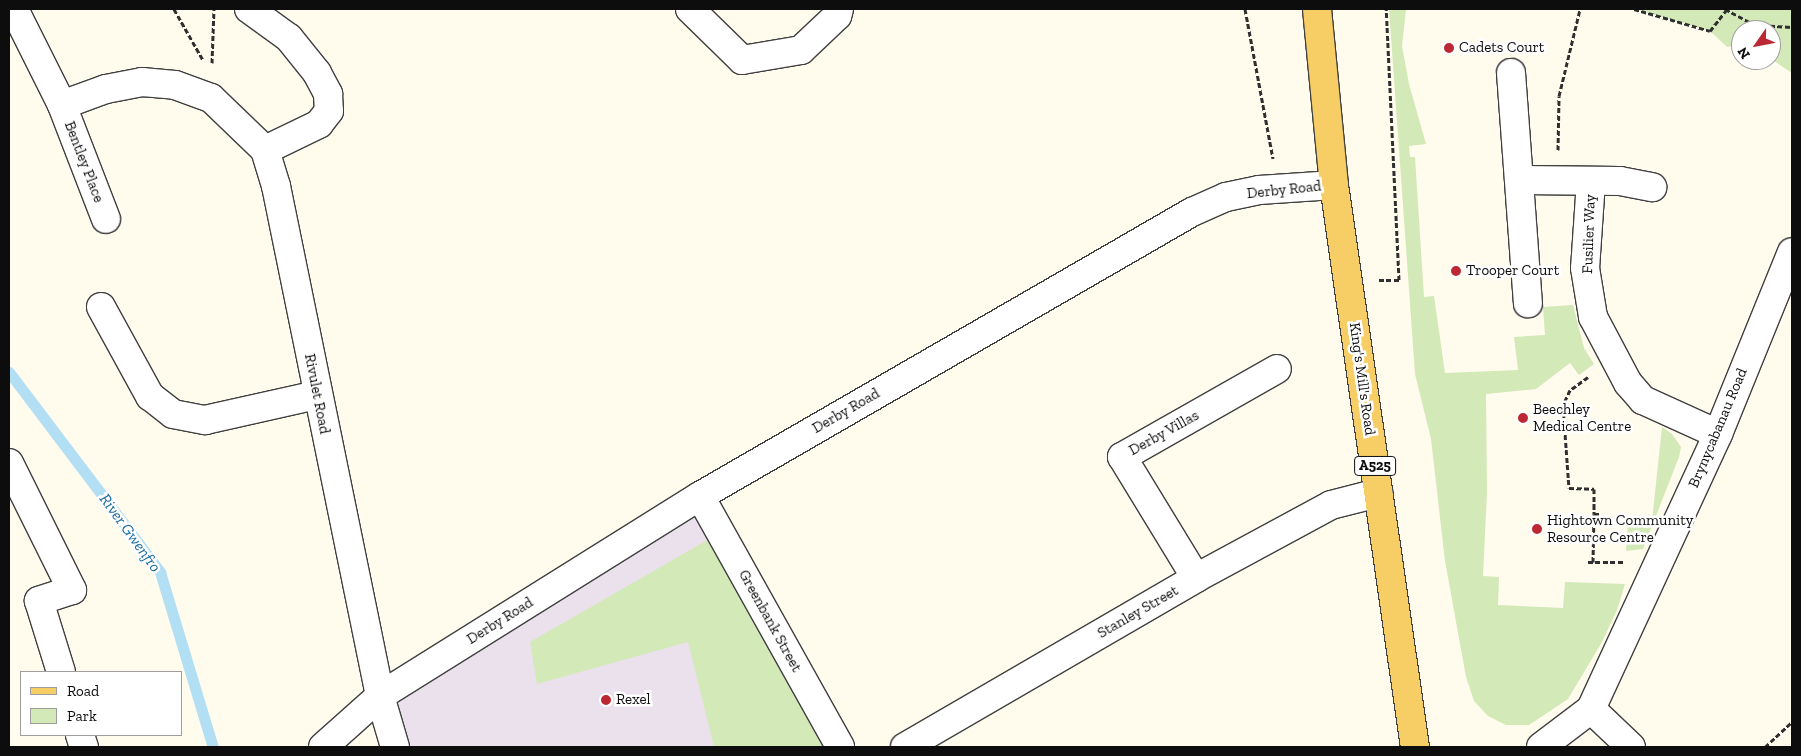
<!DOCTYPE html>
<style>
body{margin:0}
#map{position:relative;width:1801px;height:756px;overflow:hidden;background:#fffbed;font-family:"Zilla Slab",serif}
div>[style]{position:absolute}
.industrial>*{inset:0;background:#eae1ec}
.green>*{inset:0;background:#d3e9b8}
.stream>*{height:11px;margin:-5.5px;padding:0 5.5px;transform-origin:5.5px;border-radius:5.5px;background:#b3dff5}
.path>*{height:3px;margin-top:-1.5px;transform-origin:0;background:repeating-linear-gradient(90deg,#2f2f2f 0 5px,transparent 0 7.5px)}
.roads{filter:drop-shadow(1px 0 #404040) drop-shadow(-1px 0 #404040) drop-shadow(0 1px #404040) drop-shadow(0 -1px #404040)}
.minor>*{height:28px;margin:-14px;padding:0 14px;transform-origin:14px;border-radius:14px;background:#fff}
.major>*{height:28px;margin:-14px;padding:0 14px;transform-origin:14px;border-radius:14px;background:#f7ce65}
.dots>*{width:14px;height:14px;translate:-50% -50%;box-sizing:border-box;border:2px solid #fff;border-radius:50%}
span{translate:-50% -50%;white-space:nowrap;text-align:center;line-height:1.15;-webkit-text-stroke:5px #fff;paint-order:stroke}
.shield-label span{padding:1px 4px;background:#fff;border:1px solid;border-radius:4px;-webkit-text-stroke-width:0}
.shield-label{font-size:14px;color:#0d0d0d;font-weight:700}
.poi-label{font-size:15px;color:#0d0d0d}
.left{translate:0 -50%;text-align:left}
.street-label{font-size:15px;color:#0d0d0d}
.water-label{font-size:16px;color:#18689d;font-style:italic}
.frame{position:absolute;inset:0;border:10px solid #0d0d0d;pointer-events:none}
.legend{position:absolute;left:20px;top:671px;width:162px;height:65px;box-sizing:border-box;background:#fff;border:1px solid #9e9e9e;margin:0;padding:6px 9px;list-style:none;font-size:15px;color:#0d0d0d}
.legend li{display:flex;align-items:center;gap:10px;height:25px}
.legend b{width:25px;border:1px solid #9e9e9e}
.north{position:absolute;left:1731px;top:20px;width:50px;height:50px;box-sizing:border-box;background:#fff;border:1px solid #9e9e9e;border-radius:50%;rotate:237deg;font-size:14px;font-weight:700;line-height:20px;text-align:center;color:#0d0d0d}
.north::after{content:'';display:block;margin:auto;width:18px;height:22px;background:#bb2733;clip-path:polygon(50% 0,100% 100%,50% 72%,0 100%)}
</style>
<div id="map">
<div class="industrial">
<div style="clip-path:polygon(700px 496px,840px 747px,395px 747px,380px 696px)"></div>
</div>
<div class="green">
<div style="clip-path:polygon(1389px 9px,1406px 9px,1402px 46px,1409px 84px,1426px 144px,1409px 146px,1410px 157px,1415px 157px,1424px 297px,1434px 296px,1445px 373px,1518px 370px,1514px 337px,1545px 335px,1543px 307px,1573px 305px,1584px 348px,1594px 364px,1579px 375px,1570px 363px,1536px 389px,1486px 394px,1487px 492px,1483px 576px,1499px 577px,1498px 605px,1563px 608px,1565px 582px,1625px 584px,1617px 610px,1602px 642px,1568px 699px,1529px 725px,1506px 725px,1488px 716px,1474px 701px,1466px 677px,1445px 561px,1431px 439px,1415px 374px)"></div>
<div style="clip-path:polygon(1634px 9px,1792px 9px,1792px 73px,1771px 59px,1771px 30px,1741px 30px,1741px 44px,1727px 47px,1710px 31px)"></div>
<div style="clip-path:polygon(1662px 427px,1672px 434px,1681px 447px,1679px 457px,1643px 549px,1626px 551px,1628px 520px,1652px 521px)"></div>
<div style="clip-path:polygon(716px 535px,834px 747px,714px 747px,688px 642px,537px 684px,530px 642px)"></div>
</div>
<div class="stream">
<div style="left:9px;top:372px;width:251px;rotate:52.9deg"></div>
<div style="left:160px;top:572px;width:183px;rotate:73.2deg"></div>
</div>
<div class="path">
<div style="left:174px;top:9px;width:59px;rotate:60.4deg"></div>
<div style="left:1245px;top:9px;width:152px;rotate:79.4deg"></div>
<div style="left:1634px;top:9px;width:79px;rotate:16.1deg"></div>
<div style="left:1710px;top:31px;width:28px;rotate:-52deg"></div>
<div style="left:1725px;top:9px;width:34px;rotate:28deg"></div>
<div style="left:1755px;top:25px;width:37px;rotate:3deg"></div>
<div style="left:212px;top:63px;width:54px;rotate:-87.9deg"></div>
<div style="left:1558px;top:150px;width:54px;rotate:-88.9deg"></div>
<div style="left:1559px;top:96px;width:89px;rotate:-76.4deg"></div>
<div style="left:1379px;top:280px;width:20px"></div>
<div style="left:1399px;top:280px;width:271px;rotate:-92.7deg"></div>
<div style="left:1588px;top:377px;width:22px;rotate:144deg"></div>
<div style="left:1570px;top:390px;width:17px;rotate:115deg"></div>
<div style="left:1563px;top:405px;width:83px;rotate:85.9deg"></div>
<div style="left:1569px;top:488px;width:25px;rotate:2deg"></div>
<div style="left:1594px;top:489px;width:25px;rotate:90deg"></div>
<div style="left:1588px;top:562px;width:36px"></div>
<div style="left:1593px;top:562px;width:48px;rotate:-88.8deg"></div>
<div style="left:1594px;top:514px;width:8px"></div>
<div style="left:1765px;top:747px;width:37px;rotate:-43deg"></div>
</div>
<div class="roads">
<div class="minor">
<div style="left:14px;top:9px;width:107px;rotate:63.4deg"></div>
<div style="left:62px;top:105px;width:47px;rotate:-20deg"></div>
<div style="left:106px;top:89px;width:37px;rotate:-11deg"></div>
<div style="left:142px;top:82px;width:33px;rotate:5deg"></div>
<div style="left:175px;top:85px;width:38px;rotate:20deg"></div>
<div style="left:211px;top:98px;width:75px;rotate:43.9deg"></div>
<div style="left:265px;top:150px;width:38px;rotate:73deg"></div>
<div style="left:276px;top:186px;width:520px;rotate:78.47deg"></div>
<div style="left:380px;top:696px;width:53px;rotate:73.6deg"></div>
<div style="left:249px;top:9px;width:49px;rotate:35.9deg"></div>
<div style="left:289px;top:38px;width:45px;rotate:51.3deg"></div>
<div style="left:317px;top:73px;width:24px;rotate:62deg"></div>
<div style="left:328px;top:94px;width:17px;rotate:87deg"></div>
<div style="left:329px;top:111px;width:16px;rotate:128deg"></div>
<div style="left:319px;top:124px;width:60px;rotate:154.3deg"></div>
<div style="left:690px;top:9px;width:73px;rotate:44.4deg"></div>
<div style="left:742px;top:60px;width:60px;rotate:-9.6deg"></div>
<div style="left:801px;top:50px;width:50px;rotate:-43.4deg"></div>
<div style="left:837px;top:16px;width:7px;rotate:-74deg"></div>
<div style="left:1511px;top:73px;width:231px;rotate:85.8deg"></div>
<div style="left:62px;top:105px;width:122px;rotate:68.9deg"></div>
<div style="left:1520px;top:180px;width:100px;rotate:0.6deg"></div>
<div style="left:1620px;top:181px;width:33px;rotate:11deg"></div>
<div style="left:1591px;top:181px;width:87px;rotate:93.9deg"></div>
<div style="left:1585px;top:268px;width:50px;rotate:80.7deg"></div>
<div style="left:1593px;top:317px;width:75px;rotate:62.1deg"></div>
<div style="left:1628px;top:383px;width:23px;rotate:49deg"></div>
<div style="left:1643px;top:400px;width:82px;rotate:24.4deg"></div>
<div style="left:101px;top:307px;width:102px;rotate:61.2deg"></div>
<div style="left:150px;top:396px;width:29px;rotate:38deg"></div>
<div style="left:173px;top:414px;width:33px;rotate:11deg"></div>
<div style="left:205px;top:420px;width:115px;rotate:-12.6deg"></div>
<div style="left:9px;top:463px;width:142px;rotate:63.6deg"></div>
<div style="left:72px;top:590px;width:35px;rotate:162deg"></div>
<div style="left:39px;top:601px;width:74px;rotate:72.8deg"></div>
<div style="left:700px;top:496px;width:287px;rotate:60.8deg"></div>
<div style="left:1196px;top:578px;width:142px;rotate:-121.4deg"></div>
<div style="left:1122px;top:457px;width:178px;rotate:-29.6deg"></div>
<div style="left:1591px;top:709px;width:55px;rotate:43.5deg"></div>
<div style="left:80px;top:735px;width:13px;rotate:72deg"></div>
<div style="left:323px;top:747px;width:76px;rotate:-41.8deg"></div>
<div style="left:380px;top:696px;width:377px;rotate:-32deg"></div>
<div style="left:700px;top:496px;width:568px;rotate:-30deg"></div>
<div style="left:1192px;top:212px;width:37px;rotate:-24deg"></div>
<div style="left:1226px;top:197px;width:34px;rotate:-12deg"></div>
<div style="left:1259px;top:190px;width:75px;rotate:-3.8deg"></div>
<div style="left:905px;top:747px;width:337px;rotate:-30.1deg"></div>
<div style="left:1196px;top:578px;width:153px;rotate:-28.4deg"></div>
<div style="left:1331px;top:505px;width:49px;rotate:-14.3deg"></div>
<div style="left:1541px;top:747px;width:63px;rotate:-37.2deg"></div>
<div style="left:1591px;top:709px;width:303px;rotate:-65.2deg"></div>
<div style="left:1718px;top:434px;width:196px;rotate:-67.9deg"></div>
</div>
<div class="major">
<div style="left:1317px;top:9px;width:177px;rotate:84.5deg"></div>
<div style="left:1334px;top:185px;width:568px;rotate:81.8deg"></div>
</div>
</div>
<div class="dots">
<div style="left:1449px;top:48px;background:#bb2733"></div>
<div style="left:1456px;top:271px;background:#bb2733"></div>
<div style="left:1523px;top:418px;background:#bb2733"></div>
<div style="left:1537px;top:529px;background:#bb2733"></div>
<div style="left:606px;top:700px;background:#bb2733"></div>
</div>
<div class="shield-label">
<span style="left:1375px;top:466px">A525</span>
</div>
<div class="poi-label">
<span class="left" style="left:1459px;top:48px">Cadets Court</span>
<span class="left" style="left:1466px;top:271px">Trooper Court</span>
<span class="left" style="left:1533px;top:418px">Beechley<br>Medical Centre</span>
<span class="left" style="left:1547px;top:529px">Hightown Community<br>Resource Centre</span>
<span class="left" style="left:616px;top:700px">Rexel</span>
</div>
<div class="street-label">
<span style="left:84px;top:162px;rotate:69deg">Bentley Place</span>
<span style="left:1284px;top:190px;rotate:-6deg">Derby Road</span>
<span style="left:1589px;top:234px;rotate:-88deg">Fusilier Way</span>
<span style="left:1362px;top:379px;rotate:82deg">King's Mill's Road</span>
<span style="left:317px;top:394px;rotate:79deg">Rivulet Road</span>
<span style="left:846px;top:411px;rotate:-30deg">Derby Road</span>
<span style="left:1718px;top:428px;rotate:-67deg">Brynycabanau Road</span>
<span style="left:1164px;top:433px;rotate:-29deg">Derby Villas</span>
<span style="left:1138px;top:612px;rotate:-30deg">Stanley Street</span>
<span style="left:500px;top:621px;rotate:-32deg">Derby Road</span>
<span style="left:770px;top:621px;rotate:61deg">Greenbank Street</span>
</div>
<div class="water-label">
<span style="left:130px;top:533px;rotate:54deg">River Gwenfro</span>
</div>
<div class="frame"></div>
<ul class="legend">
<li><b style="height:6px;background:#f7ce65"></b>Road</li>
<li><b style="height:14px;background:#d3e9b8"></b>Park</li>
</ul>
<div class="north">N</div>
</div>
